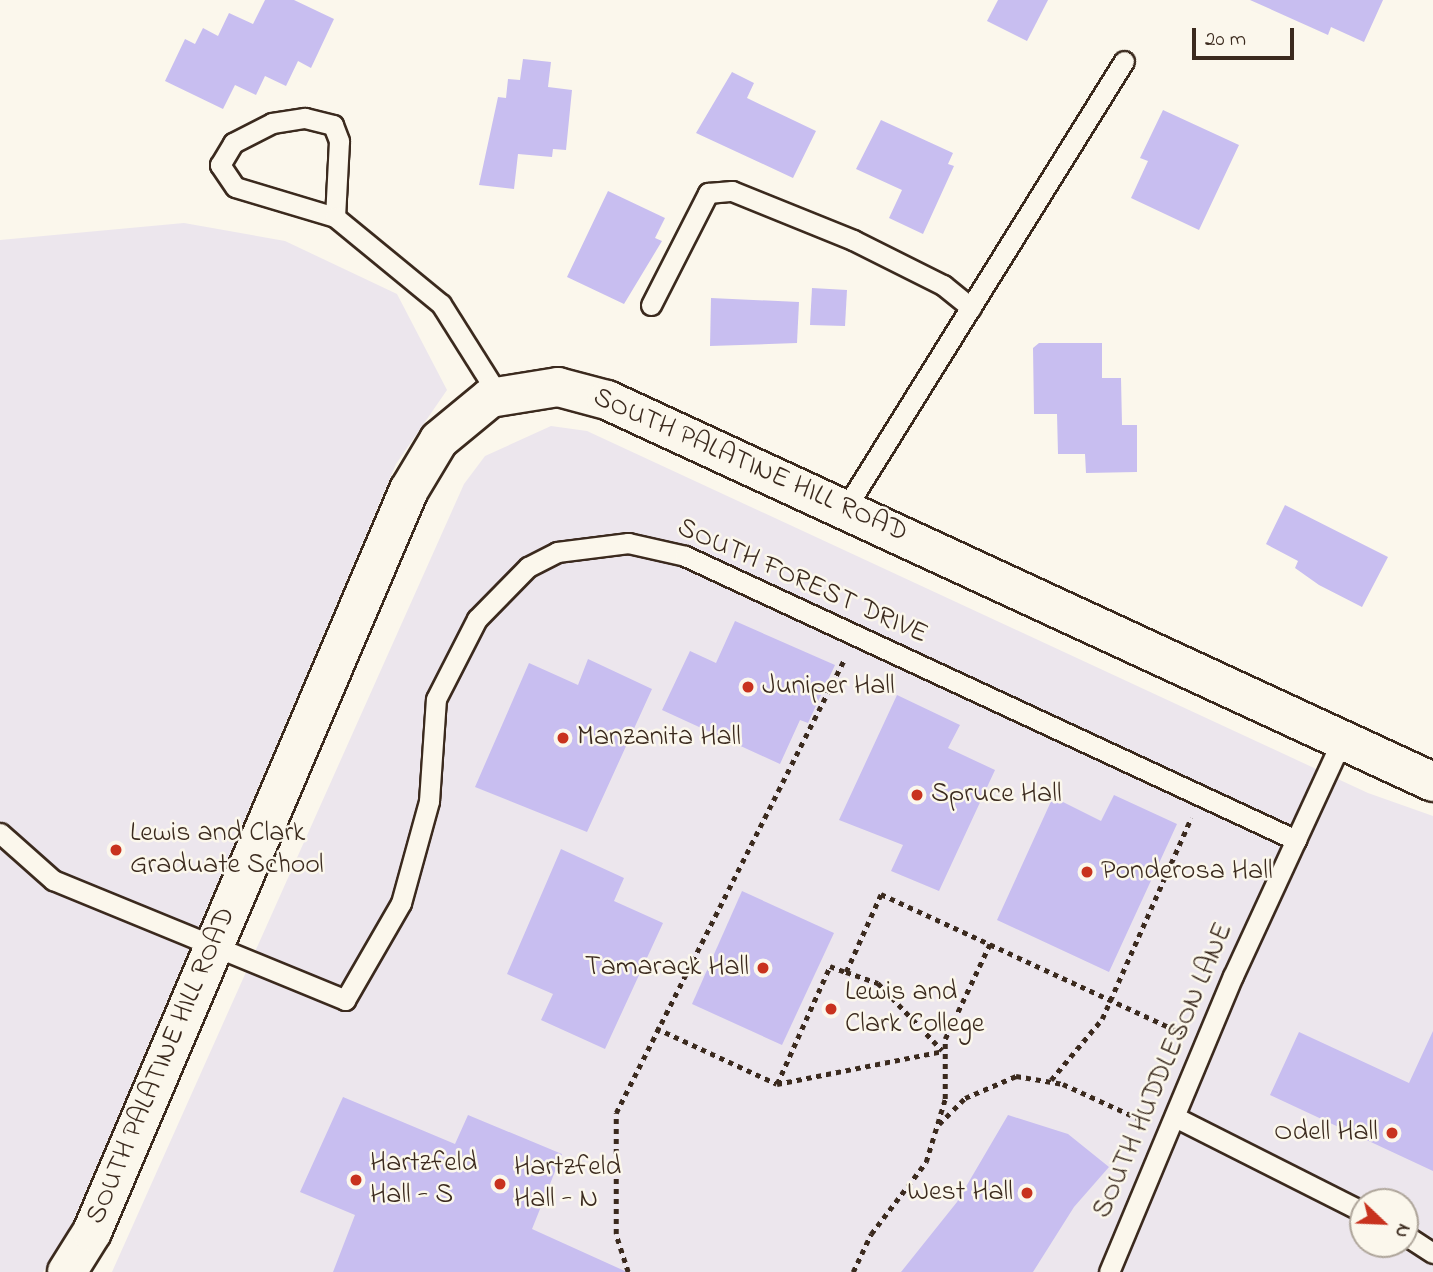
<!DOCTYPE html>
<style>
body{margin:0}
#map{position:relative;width:1433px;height:1272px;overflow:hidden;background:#fbf7ec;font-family:"Indie Flower",sans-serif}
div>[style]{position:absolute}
.built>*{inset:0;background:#ece6ed}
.building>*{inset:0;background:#c8bef0}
.path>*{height:4.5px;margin-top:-2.25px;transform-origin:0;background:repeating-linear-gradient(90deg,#3b2a1e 0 5px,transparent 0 10px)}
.roads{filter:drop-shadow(2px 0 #3b2a1e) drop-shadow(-2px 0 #3b2a1e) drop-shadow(0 2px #3b2a1e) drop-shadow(0 -2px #3b2a1e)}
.service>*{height:19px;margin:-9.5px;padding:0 9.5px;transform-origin:9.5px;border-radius:9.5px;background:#fbf7ec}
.tertiary>*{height:38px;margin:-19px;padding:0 19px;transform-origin:19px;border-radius:19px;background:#fbf7ec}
.dots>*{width:19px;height:19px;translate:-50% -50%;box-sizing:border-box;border:4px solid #fbf7ec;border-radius:50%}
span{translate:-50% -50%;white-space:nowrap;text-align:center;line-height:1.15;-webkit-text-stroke:5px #fbf7ec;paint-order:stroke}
.street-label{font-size:28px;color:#3b2a1e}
.poi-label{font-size:28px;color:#3b2a1e}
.left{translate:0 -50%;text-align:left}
.right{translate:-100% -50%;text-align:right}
.north{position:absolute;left:1349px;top:1188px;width:70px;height:70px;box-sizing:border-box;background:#fbf7ec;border:2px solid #aea59a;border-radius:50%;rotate:113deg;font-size:19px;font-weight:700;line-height:28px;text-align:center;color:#3b2a1e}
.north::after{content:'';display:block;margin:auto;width:24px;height:32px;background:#c8321e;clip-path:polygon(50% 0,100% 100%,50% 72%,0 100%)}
.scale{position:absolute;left:1192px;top:28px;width:102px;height:32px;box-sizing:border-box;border:4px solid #3b2a1e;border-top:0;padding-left:9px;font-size:21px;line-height:24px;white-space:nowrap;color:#3b2a1e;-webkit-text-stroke:5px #fbf7ec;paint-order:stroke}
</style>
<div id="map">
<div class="built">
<div style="clip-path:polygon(184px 223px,285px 241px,397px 294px,447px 390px,396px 464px,67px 1235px,43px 1272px,0 1272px,0 240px)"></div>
<div style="clip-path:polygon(evenodd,551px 426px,587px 431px,1368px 793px,1433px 816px,1433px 1272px,112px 1272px,464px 484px,485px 456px,551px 426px,1363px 1202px,1405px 1202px,1405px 1244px,1363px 1244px,1363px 1202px)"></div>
</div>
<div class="building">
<div style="clip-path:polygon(265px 0,294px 0,334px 19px,311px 68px,298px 61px,286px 86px,265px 76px,256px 95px,235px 85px,223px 109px,165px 81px,185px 39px,195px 44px,203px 28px,218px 36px,229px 13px,253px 24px)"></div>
<div style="clip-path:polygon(998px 0,1048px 0,1027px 41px,987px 21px)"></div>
<div style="clip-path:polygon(1250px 0,1383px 0,1364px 42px,1331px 27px,1328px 35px)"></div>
<div style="clip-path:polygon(523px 59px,551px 62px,548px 87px,572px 90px,566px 150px,553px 149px,552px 157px,518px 154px,514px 189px,479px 185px,498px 97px,506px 98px,508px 79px,520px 80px)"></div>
<div style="clip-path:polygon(732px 72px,754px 83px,747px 98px,816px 131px,793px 178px,696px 133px)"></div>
<div style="clip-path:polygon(1163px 110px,1239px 145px,1199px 230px,1131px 198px,1148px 161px,1140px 158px)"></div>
<div style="clip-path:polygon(881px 120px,953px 153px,948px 164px,954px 166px,923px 234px,889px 218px,902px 190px,856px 169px)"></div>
<div style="clip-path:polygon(608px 191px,665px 218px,655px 238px,662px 241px,624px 304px,567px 277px)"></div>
<div style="clip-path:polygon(812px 288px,847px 290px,845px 326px,810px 325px)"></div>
<div style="clip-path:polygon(711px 298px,799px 302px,797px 343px,710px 346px)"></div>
<div style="clip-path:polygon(1039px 343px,1102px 343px,1102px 378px,1121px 378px,1122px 425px,1137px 425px,1137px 472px,1086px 473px,1085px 454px,1058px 454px,1057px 414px,1034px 414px,1033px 348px)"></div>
<div style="clip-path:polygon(1285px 505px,1388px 557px,1362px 607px,1319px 585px,1295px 568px,1298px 561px,1266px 544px)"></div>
<div style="clip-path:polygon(735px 621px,835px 665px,808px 723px,800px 720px,780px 764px,662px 710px,690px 651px,716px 663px)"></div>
<div style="clip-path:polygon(588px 659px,652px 689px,587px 832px,475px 787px,529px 663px,578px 685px)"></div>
<div style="clip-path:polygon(897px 695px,960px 725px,948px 748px,995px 770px,939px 891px,891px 871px,903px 845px,839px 820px)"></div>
<div style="clip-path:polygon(1114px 795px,1177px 824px,1109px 972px,997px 920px,1053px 797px,1101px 821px)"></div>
<div style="clip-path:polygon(561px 849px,624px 878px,614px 901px,663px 923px,605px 1049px,541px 1020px,553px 994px,507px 974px)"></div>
<div style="clip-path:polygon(742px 891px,834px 933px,782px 1045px,692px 1004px)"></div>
<div style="clip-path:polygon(1433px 1031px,1433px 1171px,1270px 1095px,1299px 1032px,1409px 1083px)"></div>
<div style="clip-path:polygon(343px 1097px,455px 1144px,468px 1115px,562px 1154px,532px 1229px,627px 1272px,333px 1272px,355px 1215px,300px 1192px)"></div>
<div style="clip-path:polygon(1008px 1115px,1068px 1134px,1109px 1167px,1074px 1207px,1033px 1272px,901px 1272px,957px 1202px)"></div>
</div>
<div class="path">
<div style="left:846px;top:972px;width:34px;rotate:19deg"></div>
<div style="left:878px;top:983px;width:93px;rotate:46.3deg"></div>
<div style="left:656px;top:1028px;width:133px;rotate:24.8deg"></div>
<div style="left:777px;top:1084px;width:169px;rotate:-11.2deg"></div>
<div style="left:1051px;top:1080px;width:80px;rotate:-50.1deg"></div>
<div style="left:1102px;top:1019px;width:220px;rotate:-66.1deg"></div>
<div style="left:777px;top:1084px;width:129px;rotate:-65.8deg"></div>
<div style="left:830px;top:966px;width:17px;rotate:21deg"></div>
<div style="left:846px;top:972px;width:85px;rotate:-65.8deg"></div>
<div style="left:881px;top:894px;width:332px;rotate:24.8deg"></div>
<div style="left:939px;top:1124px;width:37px;rotate:-45deg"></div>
<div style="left:965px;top:1098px;width:56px;rotate:-23.3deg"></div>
<div style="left:1016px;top:1076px;width:48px;rotate:9.7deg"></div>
<div style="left:1063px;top:1084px;width:89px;rotate:24.6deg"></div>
<div style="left:628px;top:1272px;width:40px;rotate:-108deg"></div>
<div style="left:616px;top:1234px;width:121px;rotate:-90deg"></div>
<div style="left:616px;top:1113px;width:509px;rotate:-63.28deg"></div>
<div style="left:853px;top:1272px;width:42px;rotate:-64.7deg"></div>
<div style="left:871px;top:1234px;width:91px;rotate:-52.6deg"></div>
<div style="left:926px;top:1162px;width:66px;rotate:-73.2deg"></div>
<div style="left:945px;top:1099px;width:60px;rotate:-90deg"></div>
<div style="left:945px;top:1039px;width:105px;rotate:-64.7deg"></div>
</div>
<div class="roads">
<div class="service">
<div style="left:335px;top:217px;width:104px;rotate:-163.3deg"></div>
<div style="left:235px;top:187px;width:27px;rotate:-124deg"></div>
<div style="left:220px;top:165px;width:26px;rotate:-59deg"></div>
<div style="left:233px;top:143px;width:44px;rotate:-27.1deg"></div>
<div style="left:272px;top:123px;width:33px;rotate:-9deg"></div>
<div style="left:305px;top:118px;width:29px;rotate:14deg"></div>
<div style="left:333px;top:125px;width:17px;rotate:69deg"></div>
<div style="left:339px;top:141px;width:76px;rotate:93deg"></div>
<div style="left:335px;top:217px;width:137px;rotate:39.4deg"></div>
<div style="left:441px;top:304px;width:109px;rotate:57.8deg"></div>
<div style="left:651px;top:305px;width:126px;rotate:-63deg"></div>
<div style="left:708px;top:193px;width:24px;rotate:-5deg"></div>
<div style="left:732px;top:191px;width:131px;rotate:22deg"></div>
<div style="left:853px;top:240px;width:101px;rotate:26.6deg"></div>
<div style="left:943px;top:285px;width:36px;rotate:39deg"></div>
<div style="left:847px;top:506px;width:524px;rotate:-58.1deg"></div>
<div style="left:0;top:833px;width:71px;rotate:41.6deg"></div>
<div style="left:53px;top:880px;width:316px;rotate:22.3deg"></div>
<div style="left:345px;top:1000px;width:112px;rotate:-60deg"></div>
<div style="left:401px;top:903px;width:106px;rotate:-74.6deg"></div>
<div style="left:429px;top:801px;width:102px;rotate:-86.1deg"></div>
<div style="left:436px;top:699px;width:90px;rotate:-62.9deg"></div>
<div style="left:477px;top:619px;width:73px;rotate:-45.6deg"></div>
<div style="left:528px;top:567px;width:33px;rotate:-27deg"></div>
<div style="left:557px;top:552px;width:72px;rotate:-7.2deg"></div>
<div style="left:628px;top:543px;width:58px;rotate:12.8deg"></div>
<div style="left:685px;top:556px;width:674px;rotate:24.93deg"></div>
<div style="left:1177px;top:1118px;width:208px;rotate:26.8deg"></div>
<div style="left:1405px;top:1235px;width:33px;rotate:33deg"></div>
<div style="left:1109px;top:1272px;width:321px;rotate:-67.3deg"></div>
<div style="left:1233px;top:976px;width:260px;rotate:-65.2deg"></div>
</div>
<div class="tertiary">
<div style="left:67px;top:1272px;width:47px;rotate:-58deg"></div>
<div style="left:92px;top:1232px;width:807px;rotate:-66.87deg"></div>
<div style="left:409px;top:490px;width:58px;rotate:-59deg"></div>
<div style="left:439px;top:440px;width:66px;rotate:-39.5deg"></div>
<div style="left:490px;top:398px;width:69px;rotate:-9.2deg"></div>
<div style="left:558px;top:387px;width:51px;rotate:14.9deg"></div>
<div style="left:607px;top:400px;width:910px;rotate:24.82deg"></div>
</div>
</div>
<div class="dots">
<div style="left:748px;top:687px;background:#c8321e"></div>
<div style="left:563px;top:738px;background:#c8321e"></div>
<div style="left:917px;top:795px;background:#c8321e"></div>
<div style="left:116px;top:850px;background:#c8321e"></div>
<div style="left:1087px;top:872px;background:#c8321e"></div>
<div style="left:763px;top:968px;background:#c8321e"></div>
<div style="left:831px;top:1009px;background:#c8321e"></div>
<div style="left:1392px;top:1133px;background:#c8321e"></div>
<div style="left:356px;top:1180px;background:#c8321e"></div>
<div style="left:500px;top:1184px;background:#c8321e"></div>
<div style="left:1027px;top:1193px;background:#c8321e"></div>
</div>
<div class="street-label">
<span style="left:750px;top:466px;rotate:24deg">SOUTH PALATINE HILL ROAD</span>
<span style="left:802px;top:582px;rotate:24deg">SOUTH FOREST DRIVE</span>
<span style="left:162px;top:1066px;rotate:-67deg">SOUTH PALATINE HILL ROAD</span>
<span style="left:1164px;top:1071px;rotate:-67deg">SOUTH HUDDLESON LANE</span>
</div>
<div class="poi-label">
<span class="left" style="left:762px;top:687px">Juniper Hall</span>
<span class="left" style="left:577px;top:738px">Manzanita Hall</span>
<span class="left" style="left:931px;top:795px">Spruce Hall</span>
<span class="left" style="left:130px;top:850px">Lewis and Clark<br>Graduate School</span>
<span class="left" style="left:1101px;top:872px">Ponderosa Hall</span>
<span class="right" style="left:749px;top:968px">Tamarack Hall</span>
<span class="left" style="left:845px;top:1009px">Lewis and<br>Clark College</span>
<span class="right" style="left:1378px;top:1133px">Odell Hall</span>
<span class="left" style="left:370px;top:1180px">Hartzfeld<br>Hall - S</span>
<span class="left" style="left:514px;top:1184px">Hartzfeld<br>Hall - N</span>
<span class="right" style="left:1013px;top:1193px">West Hall</span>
</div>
<div class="north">N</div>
<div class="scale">20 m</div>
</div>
